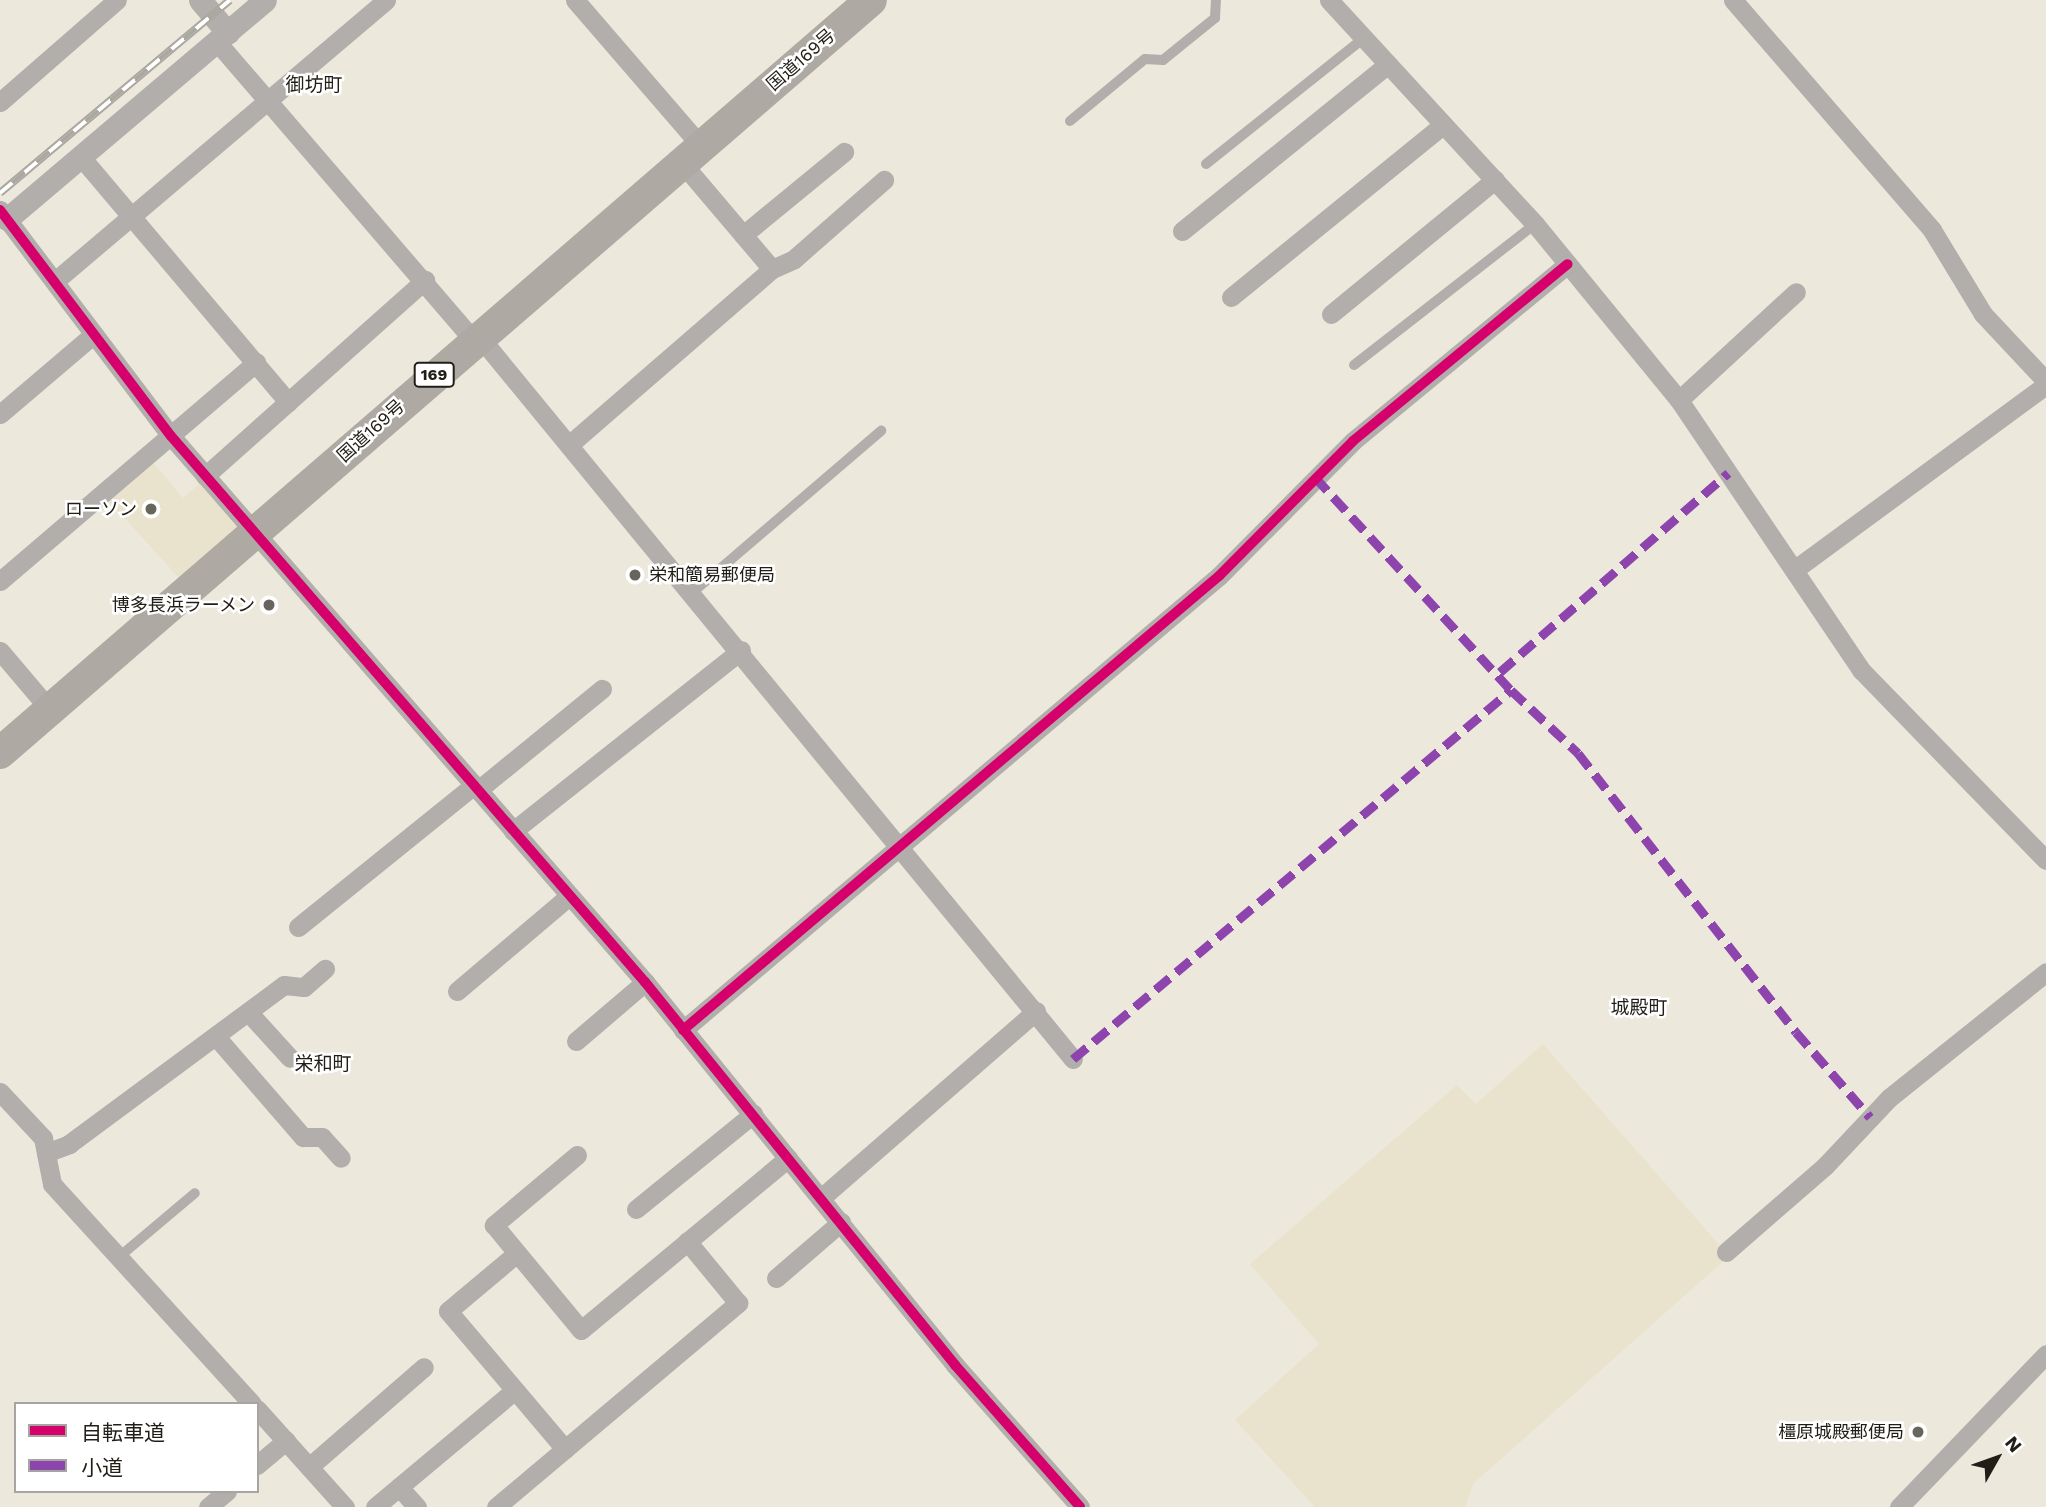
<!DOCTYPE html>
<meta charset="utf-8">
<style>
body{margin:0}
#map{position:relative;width:2046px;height:1507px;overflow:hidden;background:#ece8dc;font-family:"Work Sans","Noto Sans JP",sans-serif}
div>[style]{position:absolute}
.built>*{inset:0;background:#e9e2cd}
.service>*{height:10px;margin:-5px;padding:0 5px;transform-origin:5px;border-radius:5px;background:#b1aeab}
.minor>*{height:19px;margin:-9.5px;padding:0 9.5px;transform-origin:9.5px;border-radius:9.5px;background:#b1aeab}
.tertiary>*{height:23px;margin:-11.5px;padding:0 11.5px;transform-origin:11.5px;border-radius:11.5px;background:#b1aeab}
.trunk>*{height:32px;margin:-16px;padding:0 16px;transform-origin:16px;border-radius:16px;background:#aeaaa3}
.rail>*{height:8px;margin-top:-4px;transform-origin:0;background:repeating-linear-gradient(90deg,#fff 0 16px,#aba8a2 0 32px);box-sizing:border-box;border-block:2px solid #aba8a2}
.quiet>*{height:9px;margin-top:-4.5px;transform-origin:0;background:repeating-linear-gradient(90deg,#8e44ad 0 18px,transparent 0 27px)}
.cycleway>*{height:10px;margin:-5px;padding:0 5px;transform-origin:5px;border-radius:5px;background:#d6006c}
.dots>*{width:19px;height:19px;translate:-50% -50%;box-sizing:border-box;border:4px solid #fff;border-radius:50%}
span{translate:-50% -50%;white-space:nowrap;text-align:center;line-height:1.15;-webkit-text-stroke:5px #fff;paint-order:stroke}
.shield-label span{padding:2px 5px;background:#fff;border:2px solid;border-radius:5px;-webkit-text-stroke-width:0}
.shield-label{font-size:16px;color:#211e17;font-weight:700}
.street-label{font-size:18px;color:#211e17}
.poi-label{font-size:18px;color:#211e17}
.right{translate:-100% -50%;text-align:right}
.left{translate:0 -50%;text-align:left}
.neighbourhood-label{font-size:19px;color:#211e17}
.legend{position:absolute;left:14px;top:1402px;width:245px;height:91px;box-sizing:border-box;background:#fff;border:2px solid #a6a5a2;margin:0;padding:9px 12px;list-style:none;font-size:21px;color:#211e17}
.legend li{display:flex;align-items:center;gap:14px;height:35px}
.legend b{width:35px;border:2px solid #a6a5a2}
.north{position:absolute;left:1962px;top:1423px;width:70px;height:70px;-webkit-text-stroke:5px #fff;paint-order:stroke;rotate:50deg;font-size:19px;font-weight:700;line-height:28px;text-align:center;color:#211e17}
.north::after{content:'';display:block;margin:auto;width:24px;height:32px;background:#211e17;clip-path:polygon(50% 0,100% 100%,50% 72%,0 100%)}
</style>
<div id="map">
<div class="built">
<div style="clip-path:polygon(153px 462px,183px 498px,204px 480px,242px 526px,180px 579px,108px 500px)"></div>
<div style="clip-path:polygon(1543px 1044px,1729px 1256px,1474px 1483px,1465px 1507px,1315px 1507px,1235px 1420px,1319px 1344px,1250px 1264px,1457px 1085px,1476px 1104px)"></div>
</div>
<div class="service">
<div style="left:1070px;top:121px;width:97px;rotate:-39.6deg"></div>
<div style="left:1145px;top:59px;width:18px;rotate:3deg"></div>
<div style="left:1163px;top:60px;width:67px;rotate:-38.9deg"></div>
<div style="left:1215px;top:18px;width:18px;rotate:-87deg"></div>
<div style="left:1206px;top:164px;width:202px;rotate:-38.6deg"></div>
<div style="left:1354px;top:365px;width:229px;rotate:-37.9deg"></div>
<div style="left:693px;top:592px;width:248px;rotate:-40.6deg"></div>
<div style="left:119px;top:1257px;width:99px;rotate:-40.1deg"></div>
</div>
<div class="minor">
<div style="left:575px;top:0;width:193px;rotate:49.2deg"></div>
<div style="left:1329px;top:0;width:304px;rotate:47.4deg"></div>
<div style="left:1535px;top:224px;width:227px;rotate:50.7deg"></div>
<div style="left:1679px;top:400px;width:326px;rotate:56deg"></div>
<div style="left:1861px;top:670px;width:265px;rotate:45.8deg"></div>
<div style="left:1733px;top:0;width:304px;rotate:49.1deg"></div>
<div style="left:1932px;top:230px;width:98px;rotate:58.7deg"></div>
<div style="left:1983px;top:314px;width:92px;rotate:46.8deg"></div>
<div style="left:217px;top:42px;width:393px;rotate:49.3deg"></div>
<div style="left:0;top:102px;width:155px;rotate:-41.1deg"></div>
<div style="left:81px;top:157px;width:321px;rotate:49.8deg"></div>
<div style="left:0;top:210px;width:283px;rotate:52.9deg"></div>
<div style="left:171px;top:436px;width:723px;rotate:49.04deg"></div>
<div style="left:645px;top:982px;width:493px;rotate:51deg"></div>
<div style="left:955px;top:1365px;width:189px;rotate:48.6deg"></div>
<div style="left:1182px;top:231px;width:265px;rotate:-39deg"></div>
<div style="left:743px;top:235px;width:131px;rotate:-39.4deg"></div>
<div style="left:772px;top:269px;width:24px;rotate:-24deg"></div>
<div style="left:794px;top:259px;width:120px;rotate:-41.3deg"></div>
<div style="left:55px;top:281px;width:434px;rotate:-40.3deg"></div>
<div style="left:1231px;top:297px;width:273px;rotate:-39.1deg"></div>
<div style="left:1331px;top:314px;width:212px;rotate:-39.3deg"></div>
<div style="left:478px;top:335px;width:937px;rotate:50.59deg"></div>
<div style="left:1679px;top:400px;width:159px;rotate:-42.7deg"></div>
<div style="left:0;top:414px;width:123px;rotate:-40.4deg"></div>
<div style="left:570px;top:444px;width:267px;rotate:-40.9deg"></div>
<div style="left:772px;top:269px;width:139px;rotate:-130.3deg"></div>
<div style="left:205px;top:476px;width:295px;rotate:-41.7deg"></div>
<div style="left:1794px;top:570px;width:313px;rotate:-36.3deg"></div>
<div style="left:0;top:581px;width:337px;rotate:-40.5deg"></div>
<div style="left:0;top:651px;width:77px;rotate:49.7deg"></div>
<div style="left:478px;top:790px;width:160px;rotate:-39.2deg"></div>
<div style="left:513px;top:831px;width:291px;rotate:-38.4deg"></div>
<div style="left:298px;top:927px;width:226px;rotate:-38.9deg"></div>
<div style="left:457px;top:991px;width:147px;rotate:-40.3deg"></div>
<div style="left:250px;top:1014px;width:59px;rotate:47.7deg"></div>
<div style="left:683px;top:1030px;width:702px;rotate:-40.27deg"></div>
<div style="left:1219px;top:576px;width:190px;rotate:-45.2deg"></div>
<div style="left:1353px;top:441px;width:278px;rotate:-39.5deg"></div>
<div style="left:218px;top:1039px;width:130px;rotate:49.1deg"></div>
<div style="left:303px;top:1137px;width:19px"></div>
<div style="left:322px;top:1137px;width:28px;rotate:48deg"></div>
<div style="left:576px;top:1041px;width:91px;rotate:-40.5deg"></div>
<div style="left:0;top:1092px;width:63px;rotate:46.9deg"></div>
<div style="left:43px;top:1138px;width:47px;rotate:78.9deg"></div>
<div style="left:52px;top:1184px;width:297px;rotate:47.7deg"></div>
<div style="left:46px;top:1153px;width:25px;rotate:-21deg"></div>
<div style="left:69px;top:1144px;width:267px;rotate:-36.5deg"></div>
<div style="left:284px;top:985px;width:20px;rotate:6deg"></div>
<div style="left:304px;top:987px;width:28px;rotate:-41deg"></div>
<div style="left:577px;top:1155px;width:109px;rotate:139.9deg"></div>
<div style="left:494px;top:1225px;width:136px;rotate:50.4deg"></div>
<div style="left:581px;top:1330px;width:269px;rotate:-39.7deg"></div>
<div style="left:821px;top:1198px;width:285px;rotate:-41deg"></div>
<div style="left:636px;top:1209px;width:151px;rotate:-39.1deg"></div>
<div style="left:1726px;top:1252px;width:131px;rotate:-41deg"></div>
<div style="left:1825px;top:1166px;width:93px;rotate:-46.7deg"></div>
<div style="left:1889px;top:1098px;width:201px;rotate:-38.7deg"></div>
<div style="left:517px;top:1253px;width:90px;rotate:140deg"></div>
<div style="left:448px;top:1311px;width:181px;rotate:49.7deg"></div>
<div style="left:776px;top:1278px;width:86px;rotate:-40.7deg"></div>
<div style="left:257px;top:1409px;width:132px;rotate:48.1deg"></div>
<div style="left:257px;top:1465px;width:38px;rotate:-40deg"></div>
<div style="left:309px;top:1467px;width:152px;rotate:-41deg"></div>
<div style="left:399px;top:1487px;width:27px;rotate:48deg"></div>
<div style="left:208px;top:1507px;width:25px;rotate:-40deg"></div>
<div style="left:375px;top:1507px;width:182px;rotate:-39.9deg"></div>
<div style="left:496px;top:1507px;width:317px;rotate:-40.1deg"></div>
<div style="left:738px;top:1303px;width:80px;rotate:-129.4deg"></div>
<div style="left:1899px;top:1507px;width:212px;rotate:-46.1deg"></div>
</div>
<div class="tertiary">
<div style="left:200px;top:0;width:43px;rotate:49.7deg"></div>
<div style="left:7px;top:219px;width:338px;rotate:-40.3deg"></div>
</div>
<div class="trunk">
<div style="left:0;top:753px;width:1151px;rotate:-40.84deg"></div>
</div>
<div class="rail">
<div style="left:0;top:193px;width:300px;rotate:-40deg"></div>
</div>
<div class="quiet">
<div style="left:1315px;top:477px;width:289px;rotate:47.4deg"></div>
<div style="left:1511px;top:690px;width:92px;rotate:43.2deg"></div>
<div style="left:1578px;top:753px;width:354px;rotate:52deg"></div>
<div style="left:1796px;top:1032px;width:113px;rotate:49deg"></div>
<div style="left:1500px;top:672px;width:303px;rotate:-41.1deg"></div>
<div style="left:1073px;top:1059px;width:573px;rotate:-40.11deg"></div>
</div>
<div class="cycleway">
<div style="left:0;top:210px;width:283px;rotate:52.9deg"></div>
<div style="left:171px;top:436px;width:723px;rotate:49.04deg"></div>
<div style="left:645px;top:982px;width:493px;rotate:51deg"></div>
<div style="left:955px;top:1365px;width:189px;rotate:48.6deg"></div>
<div style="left:683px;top:1030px;width:702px;rotate:-40.27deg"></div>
<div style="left:1219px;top:576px;width:190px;rotate:-45.2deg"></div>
<div style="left:1353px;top:441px;width:278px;rotate:-39.5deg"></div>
</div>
<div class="dots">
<div style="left:151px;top:509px;background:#68655c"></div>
<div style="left:635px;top:575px;background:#68655c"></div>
<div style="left:269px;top:605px;background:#68655c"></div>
<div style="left:1918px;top:1432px;background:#68655c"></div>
</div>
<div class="shield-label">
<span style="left:434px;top:375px">169</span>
</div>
<div class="street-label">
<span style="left:801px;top:60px;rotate:-41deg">国道169号</span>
<span style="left:371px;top:431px;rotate:-42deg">国道169号</span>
</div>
<div class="poi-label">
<span class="right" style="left:137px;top:509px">ローソン</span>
<span class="left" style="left:649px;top:575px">栄和簡易郵便局</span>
<span class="right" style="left:255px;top:605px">博多長浜ラーメン</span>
<span class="right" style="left:1904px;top:1432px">橿原城殿郵便局</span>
</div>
<div class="neighbourhood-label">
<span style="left:314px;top:85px">御坊町</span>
<span style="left:1639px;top:1008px">城殿町</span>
<span style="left:323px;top:1064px">栄和町</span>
</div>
<ul class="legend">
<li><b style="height:9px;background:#d6006c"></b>自転車道</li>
<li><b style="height:9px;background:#8e44ad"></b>小道</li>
</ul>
<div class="north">N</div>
</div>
